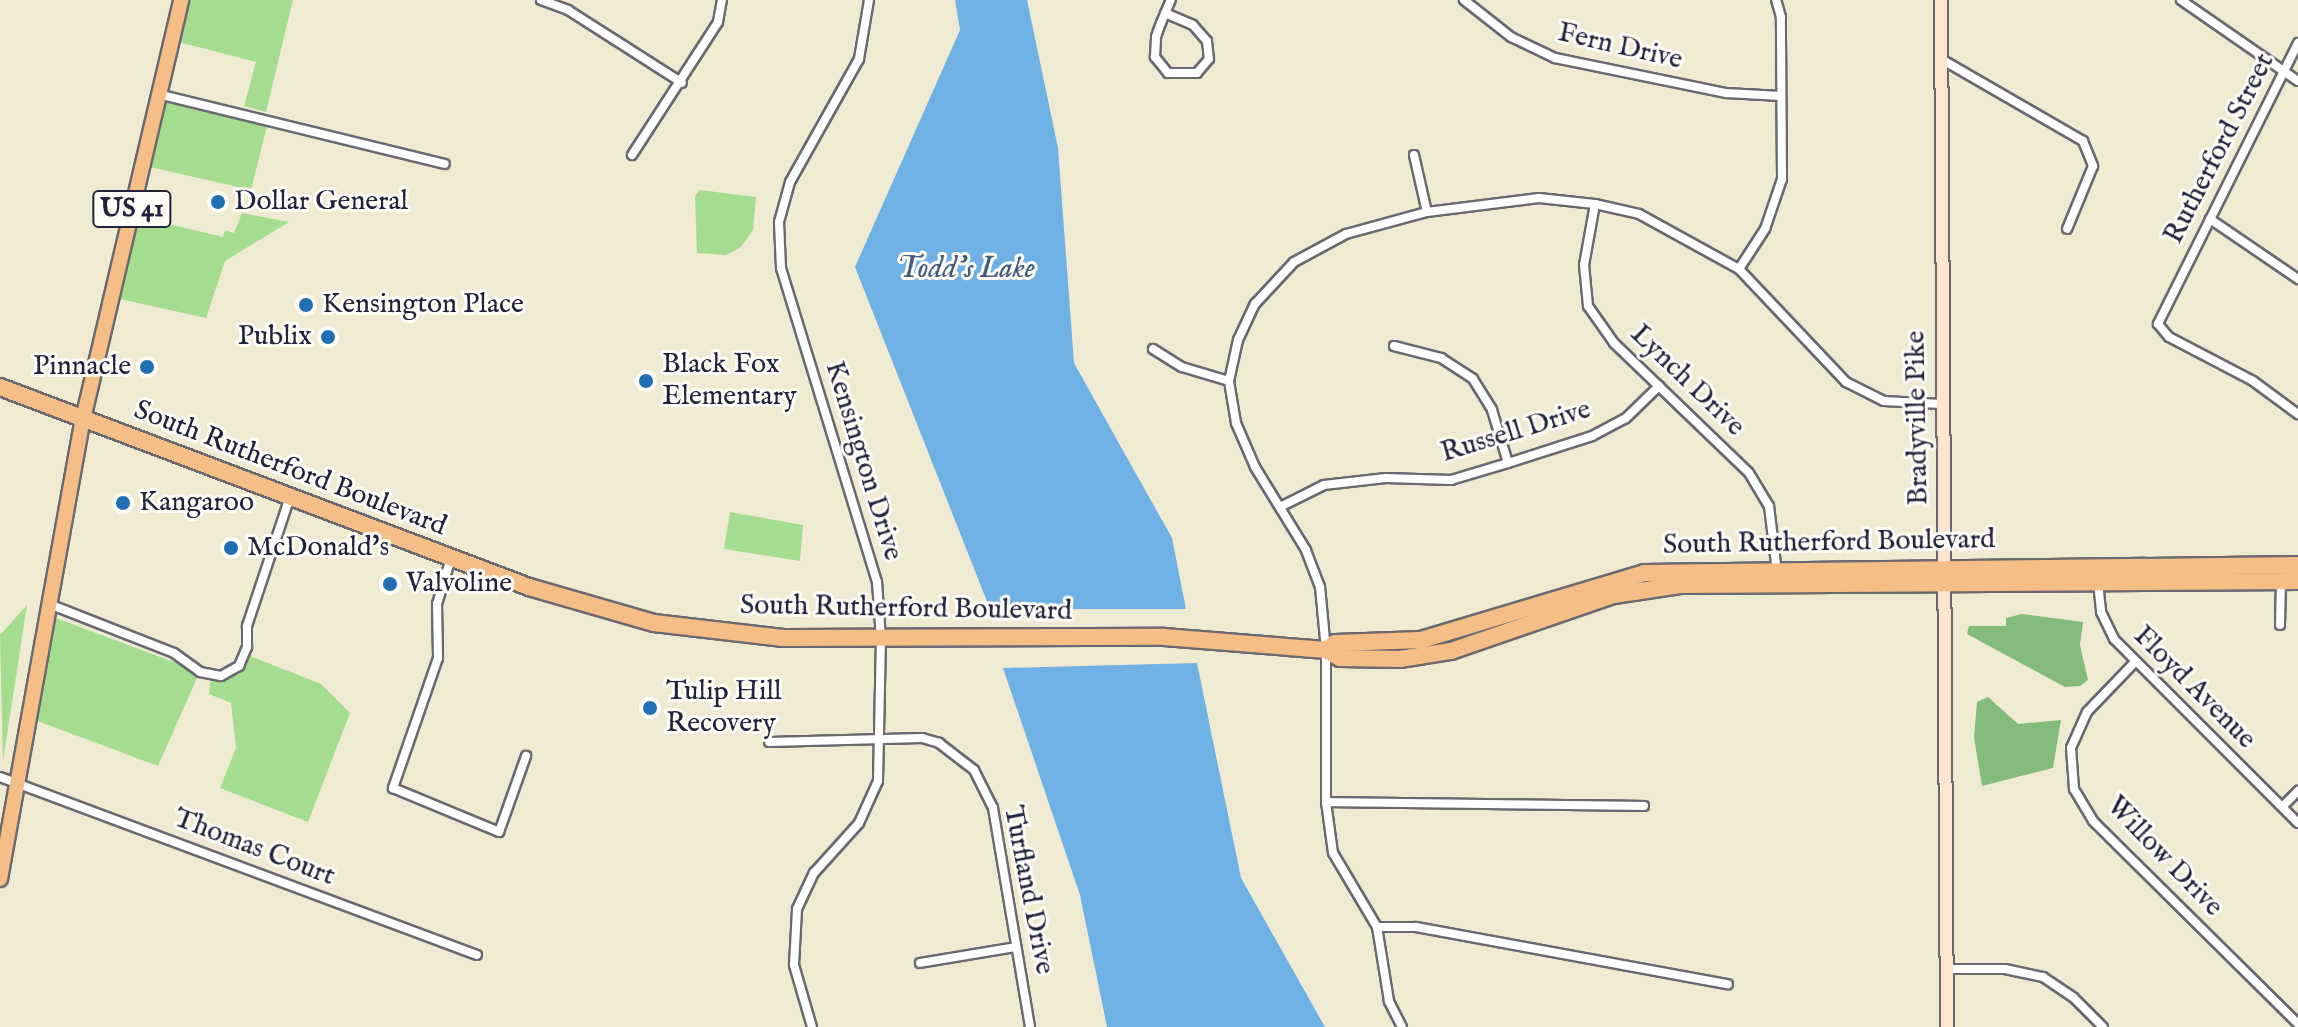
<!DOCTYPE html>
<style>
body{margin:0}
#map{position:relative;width:2298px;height:1027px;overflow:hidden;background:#efebd3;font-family:"IM FELL English",serif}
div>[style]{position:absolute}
.green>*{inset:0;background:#a4dd8f}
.forest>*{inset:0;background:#83bc7a}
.water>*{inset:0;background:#6fb1e4}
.roads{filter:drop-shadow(2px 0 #6a6870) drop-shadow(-2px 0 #6a6870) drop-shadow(0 2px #6a6870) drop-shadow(0 -2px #6a6870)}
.street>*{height:8px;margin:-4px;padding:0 4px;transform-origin:4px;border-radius:4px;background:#fff}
.secondary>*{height:12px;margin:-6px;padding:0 6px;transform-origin:6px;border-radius:6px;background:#fbe5cf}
.primary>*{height:14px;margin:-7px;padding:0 7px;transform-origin:7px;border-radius:7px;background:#f6be87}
.highway>*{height:16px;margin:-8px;padding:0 8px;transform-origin:8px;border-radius:8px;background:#f6be87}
.dots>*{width:22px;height:22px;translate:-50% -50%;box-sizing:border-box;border:4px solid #fdfcf7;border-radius:50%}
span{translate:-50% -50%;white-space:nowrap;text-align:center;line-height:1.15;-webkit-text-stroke:6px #fdfcf7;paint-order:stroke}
.shield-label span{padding:2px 6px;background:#fdfcf7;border:2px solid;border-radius:6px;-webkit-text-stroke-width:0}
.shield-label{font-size:26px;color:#22223b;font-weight:700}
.street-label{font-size:28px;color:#22223b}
.poi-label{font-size:28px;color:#22223b}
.left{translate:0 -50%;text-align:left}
.right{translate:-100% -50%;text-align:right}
.water-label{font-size:30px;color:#415b7f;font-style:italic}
</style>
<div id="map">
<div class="green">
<div style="clip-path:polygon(189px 0,293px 0,266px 112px,244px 106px,256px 62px,179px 42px)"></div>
<div style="clip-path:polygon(165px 101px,267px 126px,251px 190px,150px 167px)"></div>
<div style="clip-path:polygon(700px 190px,756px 197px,753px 230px,740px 248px,726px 255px,697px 253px,695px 196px)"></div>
<div style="clip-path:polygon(242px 213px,289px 222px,225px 261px,206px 318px,120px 299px,139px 217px,223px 237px,225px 230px,234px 233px)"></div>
<div style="clip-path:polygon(730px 512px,803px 525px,800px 561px,724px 549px)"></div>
<div style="clip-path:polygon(27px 605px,3px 761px,0 635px)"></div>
<div style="clip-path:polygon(56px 618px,179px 664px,197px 678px,158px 766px,35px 720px)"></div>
<div style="clip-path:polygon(250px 656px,321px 684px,350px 713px,308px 822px,220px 788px,236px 748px,231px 703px,209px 694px,210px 682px,240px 674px)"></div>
</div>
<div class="forest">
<div style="clip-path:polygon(2022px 614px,2083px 622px,2080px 645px,2088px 680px,2080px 686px,2065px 687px,1967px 634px,1969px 626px,2006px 626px,2006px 618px)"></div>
<div style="clip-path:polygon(1988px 697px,2018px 724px,2061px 720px,2053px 768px,1982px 786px,1974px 738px,1977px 702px)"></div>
</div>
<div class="water">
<div style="clip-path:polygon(955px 0,1027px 0,1058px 148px,1074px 363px,1172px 538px,1186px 609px,990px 609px,855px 267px,960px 30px)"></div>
<div style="clip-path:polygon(1197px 663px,1241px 878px,1325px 1027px,1107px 1027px,1080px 895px,1003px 668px)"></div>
</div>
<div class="roads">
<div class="street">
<div style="left:541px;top:0;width:29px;rotate:20deg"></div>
<div style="left:568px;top:10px;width:135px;rotate:32.6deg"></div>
<div style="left:1464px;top:0;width:60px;rotate:38.2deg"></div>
<div style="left:1511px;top:37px;width:49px;rotate:25.5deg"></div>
<div style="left:1555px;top:58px;width:175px;rotate:11.6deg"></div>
<div style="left:1726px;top:93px;width:55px;rotate:3.1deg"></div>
<div style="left:2181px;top:0;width:142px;rotate:34.7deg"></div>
<div style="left:1165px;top:13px;width:30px;rotate:23deg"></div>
<div style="left:1193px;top:25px;width:21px;rotate:49deg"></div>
<div style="left:1207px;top:41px;width:18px;rotate:84deg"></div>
<div style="left:1209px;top:59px;width:18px;rotate:131deg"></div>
<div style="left:1197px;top:73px;width:29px;rotate:180deg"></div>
<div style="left:1168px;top:73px;width:21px;rotate:-129deg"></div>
<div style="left:1155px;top:57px;width:20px;rotate:-87deg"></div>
<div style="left:1156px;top:37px;width:6px;rotate:-72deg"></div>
<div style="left:1158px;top:31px;width:9px;rotate:-69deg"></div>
<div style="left:1161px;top:23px;width:25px;rotate:-67deg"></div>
<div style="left:2298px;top:43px;width:314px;rotate:116.5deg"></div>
<div style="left:2158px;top:324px;width:17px;rotate:50deg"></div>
<div style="left:2169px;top:337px;width:95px;rotate:27.6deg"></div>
<div style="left:2253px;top:381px;width:56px;rotate:36.3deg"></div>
<div style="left:1941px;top:59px;width:164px;rotate:30deg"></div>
<div style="left:2083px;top:141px;width:27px;rotate:68deg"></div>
<div style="left:2093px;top:166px;width:68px;rotate:112.4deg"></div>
<div style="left:158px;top:94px;width:295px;rotate:13.7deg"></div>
<div style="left:632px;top:155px;width:158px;rotate:-57.1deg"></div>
<div style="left:718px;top:22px;width:22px;rotate:-80deg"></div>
<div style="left:1414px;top:155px;width:58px;rotate:77.2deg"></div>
<div style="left:1595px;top:204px;width:62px;rotate:100.2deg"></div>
<div style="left:1584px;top:265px;width:41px;rotate:84.4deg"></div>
<div style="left:1588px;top:306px;width:45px;rotate:54.9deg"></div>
<div style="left:1614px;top:343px;width:187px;rotate:43.9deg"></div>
<div style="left:1749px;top:473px;width:39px;rotate:59deg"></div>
<div style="left:1769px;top:506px;width:66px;rotate:83.1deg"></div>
<div style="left:2210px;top:219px;width:107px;rotate:34.3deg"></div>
<div style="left:1739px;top:269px;width:48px;rotate:-57deg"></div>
<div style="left:1765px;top:229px;width:53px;rotate:-71.2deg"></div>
<div style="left:1782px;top:179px;width:162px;rotate:-90.4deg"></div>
<div style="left:1781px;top:17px;width:18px;rotate:-106deg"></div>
<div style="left:1394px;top:346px;width:49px;rotate:14.3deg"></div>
<div style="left:1441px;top:358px;width:38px;rotate:33deg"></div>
<div style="left:1473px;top:379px;width:36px;rotate:58deg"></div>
<div style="left:1492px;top:410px;width:55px;rotate:73.2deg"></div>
<div style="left:1153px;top:349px;width:34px;rotate:32deg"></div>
<div style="left:1182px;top:367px;width:49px;rotate:16.6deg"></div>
<div style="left:1280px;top:507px;width:49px;rotate:-26.6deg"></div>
<div style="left:1324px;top:485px;width:62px;rotate:-6.4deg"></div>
<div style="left:1386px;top:478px;width:65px;rotate:1.8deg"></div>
<div style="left:1451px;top:480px;width:59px;rotate:-16.6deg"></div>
<div style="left:1508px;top:463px;width:88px;rotate:-17.8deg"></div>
<div style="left:1592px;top:436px;width:38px;rotate:-28deg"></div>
<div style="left:1626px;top:418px;width:46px;rotate:-44.1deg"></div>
<div style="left:451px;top:558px;width:48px;rotate:106.9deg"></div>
<div style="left:437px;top:604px;width:54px;rotate:88.9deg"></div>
<div style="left:438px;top:658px;width:138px;rotate:109.1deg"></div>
<div style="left:393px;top:788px;width:115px;rotate:22.5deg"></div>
<div style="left:499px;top:832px;width:81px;rotate:-70.4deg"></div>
<div style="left:2098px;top:582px;width:30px;rotate:84deg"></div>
<div style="left:2101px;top:612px;width:30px;rotate:64deg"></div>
<div style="left:2114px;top:639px;width:260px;rotate:45deg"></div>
<div style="left:49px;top:604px;width:134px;rotate:21.4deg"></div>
<div style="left:174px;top:653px;width:32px;rotate:36deg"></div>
<div style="left:200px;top:672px;width:21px;rotate:11deg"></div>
<div style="left:221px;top:676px;width:21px;rotate:-29deg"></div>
<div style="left:239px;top:666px;width:21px;rotate:-67deg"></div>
<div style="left:247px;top:647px;width:21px;rotate:-90deg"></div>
<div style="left:247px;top:626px;width:136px;rotate:-71.6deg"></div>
<div style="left:2280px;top:625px;width:44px;rotate:-88.7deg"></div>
<div style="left:2135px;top:662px;width:69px;rotate:133.8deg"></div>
<div style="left:2087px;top:712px;width:39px;rotate:114deg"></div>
<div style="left:2071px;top:748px;width:41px;rotate:85.8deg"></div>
<div style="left:2074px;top:789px;width:37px;rotate:59deg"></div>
<div style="left:2093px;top:821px;width:289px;rotate:44.7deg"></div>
<div style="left:769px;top:742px;width:153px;rotate:-1.5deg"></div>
<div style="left:922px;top:738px;width:18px;rotate:16deg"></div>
<div style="left:939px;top:743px;width:44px;rotate:37.6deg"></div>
<div style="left:974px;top:770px;width:42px;rotate:63.4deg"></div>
<div style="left:993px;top:808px;width:222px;rotate:80.4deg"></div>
<div style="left:0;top:777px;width:509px;rotate:20.46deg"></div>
<div style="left:1326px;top:802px;width:152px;rotate:-90deg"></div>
<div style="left:1326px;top:650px;width:63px;rotate:-95.4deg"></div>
<div style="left:1320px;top:587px;width:40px;rotate:-111deg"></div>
<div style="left:1306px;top:550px;width:97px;rotate:-121.6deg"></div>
<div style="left:1255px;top:467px;width:48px;rotate:-113.4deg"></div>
<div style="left:1236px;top:423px;width:43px;rotate:-99.5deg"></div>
<div style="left:1229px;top:381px;width:42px;rotate:-77.6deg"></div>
<div style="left:1238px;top:340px;width:40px;rotate:-65deg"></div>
<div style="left:1255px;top:304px;width:57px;rotate:-47.1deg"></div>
<div style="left:1294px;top:262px;width:59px;rotate:-28.3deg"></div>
<div style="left:1346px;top:234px;width:84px;rotate:-15.2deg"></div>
<div style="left:1427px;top:212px;width:113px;rotate:-7.1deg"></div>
<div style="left:1539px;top:198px;width:56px;rotate:6.1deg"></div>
<div style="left:1595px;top:204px;width:45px;rotate:12.8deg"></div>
<div style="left:1639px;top:214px;width:114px;rotate:28.8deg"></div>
<div style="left:1739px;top:269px;width:156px;rotate:46.6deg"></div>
<div style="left:1846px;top:382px;width:42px;rotate:26.6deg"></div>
<div style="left:1884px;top:401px;width:57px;rotate:3deg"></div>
<div style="left:2282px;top:807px;width:23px;rotate:-45deg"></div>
<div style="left:1377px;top:927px;width:86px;rotate:-120.7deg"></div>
<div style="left:1333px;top:853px;width:51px;rotate:-97.8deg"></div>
<div style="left:1326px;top:802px;width:318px;rotate:0.7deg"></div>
<div style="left:920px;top:963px;width:97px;rotate:-9.5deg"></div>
<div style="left:1947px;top:969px;width:58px"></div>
<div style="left:2005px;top:969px;width:39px;rotate:12deg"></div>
<div style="left:2043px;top:977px;width:37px;rotate:34deg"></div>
<div style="left:2074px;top:998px;width:41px;rotate:45deg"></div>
<div style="left:812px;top:1027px;width:65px;rotate:-106.2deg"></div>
<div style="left:794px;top:965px;width:56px;rotate:-86.9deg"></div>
<div style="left:797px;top:909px;width:40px;rotate:-65deg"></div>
<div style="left:814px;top:873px;width:67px;rotate:-48deg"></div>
<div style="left:859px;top:823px;width:46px;rotate:-65.7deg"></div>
<div style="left:878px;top:781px;width:142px;rotate:-88.8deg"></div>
<div style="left:881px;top:639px;width:57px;rotate:-94deg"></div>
<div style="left:877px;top:582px;width:328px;rotate:-107deg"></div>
<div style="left:781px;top:268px;width:46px;rotate:-92.5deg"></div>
<div style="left:779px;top:222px;width:41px;rotate:-74.6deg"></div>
<div style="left:790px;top:182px;width:141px;rotate:-60.7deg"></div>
<div style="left:859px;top:59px;width:60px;rotate:-80.4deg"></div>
<div style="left:1402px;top:1027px;width:29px;rotate:-117deg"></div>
<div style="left:1389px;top:1001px;width:75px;rotate:-99.2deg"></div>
<div style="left:1377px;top:927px;width:39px"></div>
<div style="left:1416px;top:927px;width:317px;rotate:10.4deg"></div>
</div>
<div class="secondary">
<div style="left:1941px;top:0;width:1027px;rotate:89.67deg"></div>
</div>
<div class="primary">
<div style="left:0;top:879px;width:467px;rotate:-79.8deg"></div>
<div style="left:83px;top:419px;width:430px;rotate:-76.8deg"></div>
</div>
<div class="highway">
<div style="left:0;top:387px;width:566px;rotate:20.71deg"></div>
<div style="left:529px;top:587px;width:130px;rotate:16.1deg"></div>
<div style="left:654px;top:623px;width:130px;rotate:6.6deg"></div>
<div style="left:783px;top:638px;width:381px;rotate:-0.2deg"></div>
<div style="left:1164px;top:637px;width:163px;rotate:4.6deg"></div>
<div style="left:1326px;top:650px;width:16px;rotate:30deg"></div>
<div style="left:1340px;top:658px;width:60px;rotate:1deg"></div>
<div style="left:1400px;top:659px;width:52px;rotate:-8.9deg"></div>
<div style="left:1451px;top:651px;width:172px;rotate:-19deg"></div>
<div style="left:1614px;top:595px;width:67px;rotate:-8.6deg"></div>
<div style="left:1680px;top:585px;width:618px;rotate:-0.37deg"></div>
<div style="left:1326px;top:650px;width:11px;rotate:-38deg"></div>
<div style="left:1335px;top:643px;width:86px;rotate:-2deg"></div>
<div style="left:1421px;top:640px;width:233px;rotate:-16.7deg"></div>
<div style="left:1644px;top:573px;width:654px;rotate:-0.7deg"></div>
</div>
</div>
<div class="dots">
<div style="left:218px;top:202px;background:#1f6fb2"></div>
<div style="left:306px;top:305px;background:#1f6fb2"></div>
<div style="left:328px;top:337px;background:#1f6fb2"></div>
<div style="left:147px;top:367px;background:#1f6fb2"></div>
<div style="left:646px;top:381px;background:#1f6fb2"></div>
<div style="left:123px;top:503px;background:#1f6fb2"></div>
<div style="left:231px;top:548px;background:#1f6fb2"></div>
<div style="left:390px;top:584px;background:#1f6fb2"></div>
<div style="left:650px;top:708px;background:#1f6fb2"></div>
</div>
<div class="shield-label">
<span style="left:132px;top:209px">US 41</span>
</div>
<div class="street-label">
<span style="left:1620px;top:47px;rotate:13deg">Fern Drive</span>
<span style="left:2220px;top:149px;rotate:-63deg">Rutherford Street</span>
<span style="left:1687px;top:381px;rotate:44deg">Lynch Drive</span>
<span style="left:1918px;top:418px;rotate:-91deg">Bradyville Pike</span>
<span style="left:1516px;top:432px;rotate:-17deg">Russell Drive</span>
<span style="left:863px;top:461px;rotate:73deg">Kensington Drive</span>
<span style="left:290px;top:469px;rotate:21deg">South Rutherford Boulevard</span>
<span style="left:1829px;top:543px;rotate:-1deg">South Rutherford Boulevard</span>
<span style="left:906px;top:609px;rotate:1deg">South Rutherford Boulevard</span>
<span style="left:2194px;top:688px;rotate:45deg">Floyd Avenue</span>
<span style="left:254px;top:848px;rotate:21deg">Thomas Court</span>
<span style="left:2164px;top:857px;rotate:46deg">Willow Drive</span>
<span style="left:1028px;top:890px;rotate:79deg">Turfland Drive</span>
</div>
<div class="poi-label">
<span class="left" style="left:234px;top:202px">Dollar General</span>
<span class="left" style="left:322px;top:305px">Kensington Place</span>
<span class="right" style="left:312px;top:337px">Publix</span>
<span class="left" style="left:662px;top:381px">Black Fox<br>Elementary</span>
<span class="right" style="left:131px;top:367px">Pinnacle</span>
<span class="left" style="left:139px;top:503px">Kangaroo</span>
<span class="left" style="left:247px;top:548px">McDonald's</span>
<span class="left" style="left:406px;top:584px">Valvoline</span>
<span class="left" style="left:666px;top:708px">Tulip Hill<br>Recovery</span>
</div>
<div class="water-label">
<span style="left:966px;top:269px">Todd's Lake</span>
</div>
</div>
